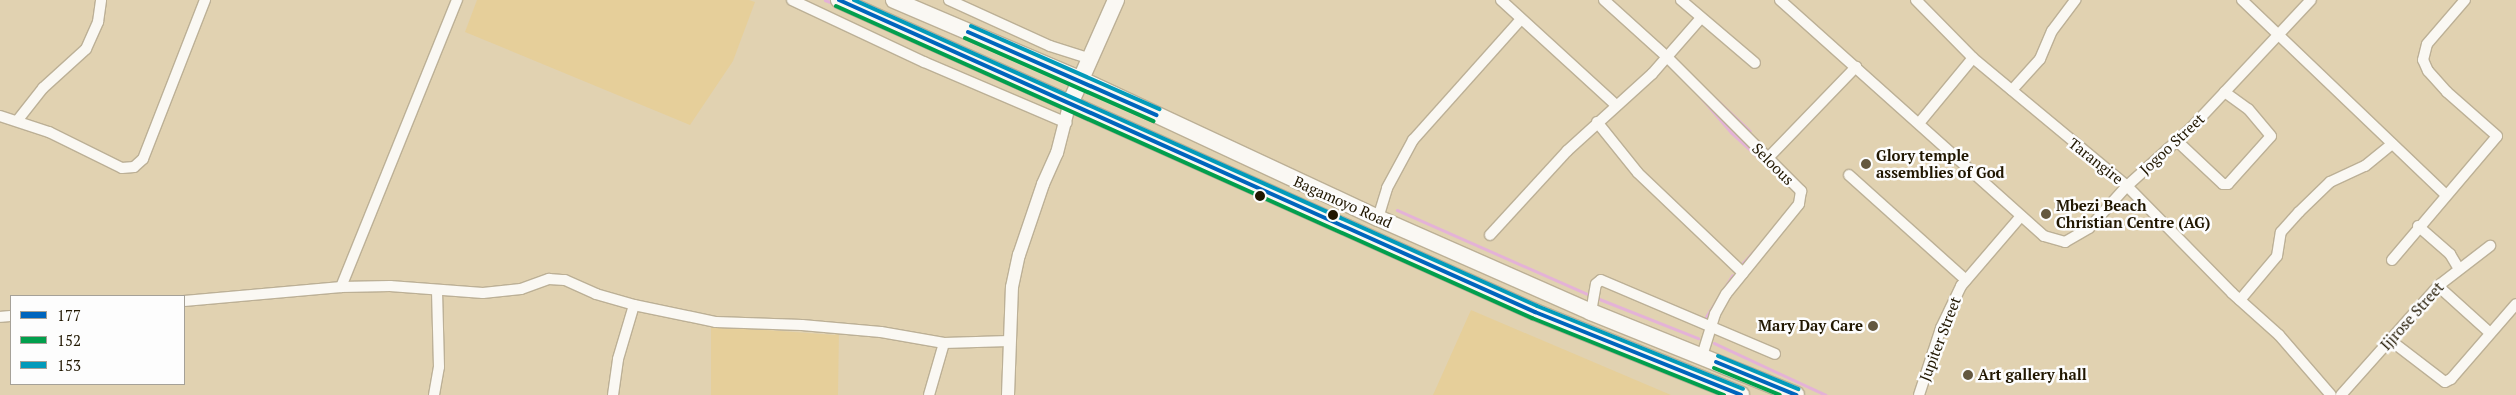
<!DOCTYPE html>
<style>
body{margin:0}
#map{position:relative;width:2516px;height:395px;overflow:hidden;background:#e1d2b1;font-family:"PT Serif",serif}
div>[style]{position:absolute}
.built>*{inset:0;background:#e6cf9a}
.stream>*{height:2.5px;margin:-1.25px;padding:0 1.25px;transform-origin:1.25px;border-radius:1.25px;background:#e4b2d7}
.roads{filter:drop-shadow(1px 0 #bcb096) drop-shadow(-1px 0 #bcb096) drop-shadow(0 1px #bcb096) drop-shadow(0 -1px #bcb096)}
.minor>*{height:10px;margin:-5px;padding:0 5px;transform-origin:5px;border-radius:5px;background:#faf8f3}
.tertiary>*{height:12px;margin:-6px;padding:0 6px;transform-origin:6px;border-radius:6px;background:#faf8f3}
.primary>*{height:16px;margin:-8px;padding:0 8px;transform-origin:8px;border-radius:8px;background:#faf8f3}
.trunk>*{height:16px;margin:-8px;padding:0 8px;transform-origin:8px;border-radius:8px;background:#faf8f3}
.bus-1>*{height:4px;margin:-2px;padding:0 2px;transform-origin:2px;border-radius:2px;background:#0065bd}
.bus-2>*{height:4px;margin:-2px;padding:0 2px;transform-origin:2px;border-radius:2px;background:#029f4d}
.bus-3>*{height:4px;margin:-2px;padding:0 2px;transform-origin:2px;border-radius:2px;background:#039aba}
.dots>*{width:14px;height:14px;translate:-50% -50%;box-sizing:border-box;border:2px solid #fdfdfd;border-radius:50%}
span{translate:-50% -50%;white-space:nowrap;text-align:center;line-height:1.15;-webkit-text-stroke:5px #fdfdfd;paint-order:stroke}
.street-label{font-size:15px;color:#211701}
.poi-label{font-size:15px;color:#211701;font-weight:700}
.left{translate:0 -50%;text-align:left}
.right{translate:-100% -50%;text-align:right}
.legend{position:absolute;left:10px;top:295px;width:175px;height:90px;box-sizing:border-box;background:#fdfdfd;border:1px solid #a5a198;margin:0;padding:6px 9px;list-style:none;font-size:15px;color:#211701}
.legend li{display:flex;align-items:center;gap:10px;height:25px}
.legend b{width:25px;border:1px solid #a5a198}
</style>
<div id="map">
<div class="built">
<div style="clip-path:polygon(477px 0,749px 0,755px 2px,733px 61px,690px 125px,465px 32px)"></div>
<div style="clip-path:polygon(1471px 310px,1671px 395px,1433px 395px)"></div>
<div style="clip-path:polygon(711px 326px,835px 335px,839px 328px,838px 395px,711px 395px)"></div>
</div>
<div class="stream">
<div style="left:825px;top:0;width:9px;rotate:21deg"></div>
<div style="left:1699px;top:95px;width:50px;rotate:49deg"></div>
<div style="left:1732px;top:133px;width:64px;rotate:42.5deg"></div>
<div style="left:1715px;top:98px;width:48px;rotate:43.3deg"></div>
<div style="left:1397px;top:210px;width:213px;rotate:23.8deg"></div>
<div style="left:1740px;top:266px;width:25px;rotate:-47deg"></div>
<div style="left:1597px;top:298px;width:109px;rotate:21.6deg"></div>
<div style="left:1706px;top:317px;width:49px;rotate:-57.6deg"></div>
<div style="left:1714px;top:343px;width:123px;rotate:24.9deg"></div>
</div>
<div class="roads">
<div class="minor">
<div style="left:792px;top:0;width:146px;rotate:25.2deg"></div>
<div style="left:924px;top:62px;width:155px;rotate:23.1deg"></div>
<div style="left:949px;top:0;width:111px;rotate:24.5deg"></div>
<div style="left:1050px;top:46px;width:43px;rotate:17.6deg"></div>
<div style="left:1501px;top:0;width:156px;rotate:42.4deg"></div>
<div style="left:1604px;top:0;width:85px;rotate:42.1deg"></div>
<div style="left:1667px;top:57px;width:190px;rotate:45deg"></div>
<div style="left:1801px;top:191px;width:13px;rotate:99deg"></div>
<div style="left:1799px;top:204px;width:116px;rotate:129deg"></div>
<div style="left:1726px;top:294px;width:23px;rotate:119deg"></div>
<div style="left:1715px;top:314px;width:44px;rotate:107.2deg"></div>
<div style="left:1681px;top:0;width:97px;rotate:40.4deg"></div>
<div style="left:1780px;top:0;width:354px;rotate:41.8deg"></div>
<div style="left:2044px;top:236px;width:22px;rotate:16deg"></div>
<div style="left:2065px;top:242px;width:28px;rotate:-30deg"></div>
<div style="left:2089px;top:228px;width:57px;rotate:-47.9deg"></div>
<div style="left:2127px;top:186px;width:88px;rotate:-42.2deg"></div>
<div style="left:2192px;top:127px;width:174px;rotate:-46.9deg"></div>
<div style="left:1916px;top:0;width:81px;rotate:45.5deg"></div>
<div style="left:1973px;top:58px;width:200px;rotate:39.7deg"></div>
<div style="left:2127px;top:186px;width:150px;rotate:45.5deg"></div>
<div style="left:2232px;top:293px;width:63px;rotate:41.8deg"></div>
<div style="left:2279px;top:335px;width:79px;rotate:49.1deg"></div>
<div style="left:2242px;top:0;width:281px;rotate:43.7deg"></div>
<div style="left:2012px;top:90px;width:42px;rotate:-47.9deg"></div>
<div style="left:2040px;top:59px;width:30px;rotate:-67deg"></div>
<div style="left:2052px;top:31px;width:39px;rotate:-53deg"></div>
<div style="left:0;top:116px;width:52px;rotate:18.1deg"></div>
<div style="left:49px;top:132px;width:81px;rotate:26.3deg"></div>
<div style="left:122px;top:168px;width:12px;rotate:-5deg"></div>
<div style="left:134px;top:167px;width:12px;rotate:-42deg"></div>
<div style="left:143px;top:159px;width:171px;rotate:-68.7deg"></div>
<div style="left:17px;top:121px;width:42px;rotate:-51.8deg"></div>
<div style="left:43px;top:88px;width:58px;rotate:-42.2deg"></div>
<div style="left:86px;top:49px;width:30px;rotate:-66deg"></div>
<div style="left:98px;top:22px;width:22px;rotate:-82deg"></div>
<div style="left:1597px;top:122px;width:65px;rotate:51.2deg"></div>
<div style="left:1638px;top:173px;width:145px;rotate:43.6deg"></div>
<div style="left:1920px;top:122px;width:83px;rotate:-50.4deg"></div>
<div style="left:2177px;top:141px;width:63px;rotate:43.1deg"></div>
<div style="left:2223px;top:184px;width:5px"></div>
<div style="left:2228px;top:184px;width:64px;rotate:-48.1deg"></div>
<div style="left:2271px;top:136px;width:35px;rotate:-130deg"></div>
<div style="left:2248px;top:109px;width:29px;rotate:-144deg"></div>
<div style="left:1768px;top:158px;width:127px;rotate:-46deg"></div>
<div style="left:1849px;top:175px;width:157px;rotate:41.9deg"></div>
<div style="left:1378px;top:218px;width:31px;rotate:-73deg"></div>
<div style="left:1387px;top:188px;width:55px;rotate:-61.6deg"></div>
<div style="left:1413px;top:140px;width:162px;rotate:-48.2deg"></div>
<div style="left:2418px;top:226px;width:43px;rotate:41.2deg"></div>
<div style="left:2450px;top:254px;width:17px;rotate:59deg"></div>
<div style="left:1490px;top:235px;width:114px;rotate:-47.5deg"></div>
<div style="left:1567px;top:151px;width:115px;rotate:-42.2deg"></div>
<div style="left:1652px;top:74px;width:74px;rotate:-48.8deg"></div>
<div style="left:2392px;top:260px;width:162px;rotate:-49.7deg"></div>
<div style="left:2497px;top:136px;width:67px;rotate:-138.7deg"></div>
<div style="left:2447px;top:92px;width:28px;rotate:-132deg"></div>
<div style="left:2428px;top:71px;width:12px;rotate:-114deg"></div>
<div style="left:2423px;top:60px;width:16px;rotate:-76deg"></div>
<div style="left:2427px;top:44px;width:58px;rotate:-49.2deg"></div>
<div style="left:2438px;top:286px;width:69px;rotate:42deg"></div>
<div style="left:341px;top:287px;width:310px;rotate:-68deg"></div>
<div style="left:2240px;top:300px;width:57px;rotate:-49.9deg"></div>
<div style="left:2277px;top:256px;width:24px;rotate:-81deg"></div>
<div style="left:2281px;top:232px;width:27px;rotate:-48deg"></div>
<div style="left:2299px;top:212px;width:43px;rotate:-44.1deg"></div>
<div style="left:2330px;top:182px;width:38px;rotate:-25deg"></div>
<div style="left:2365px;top:166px;width:35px;rotate:-39deg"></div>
<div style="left:184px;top:301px;width:158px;rotate:-5.1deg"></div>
<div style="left:341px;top:287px;width:49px;rotate:-1.2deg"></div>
<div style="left:390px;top:286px;width:93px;rotate:4.3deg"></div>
<div style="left:483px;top:293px;width:38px;rotate:-6deg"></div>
<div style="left:521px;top:289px;width:30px;rotate:-20deg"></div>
<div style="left:549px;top:279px;width:16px;rotate:4deg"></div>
<div style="left:565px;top:280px;width:34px;rotate:24deg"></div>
<div style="left:596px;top:294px;width:40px;rotate:16deg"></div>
<div style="left:634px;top:305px;width:84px;rotate:11.7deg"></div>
<div style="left:716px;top:322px;width:86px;rotate:2deg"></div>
<div style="left:802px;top:325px;width:79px;rotate:5.1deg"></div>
<div style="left:881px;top:332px;width:64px;rotate:9.9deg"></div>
<div style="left:944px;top:343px;width:65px;rotate:-1.8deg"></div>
<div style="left:1591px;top:312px;width:28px;rotate:-80deg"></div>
<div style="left:1596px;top:284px;width:6px;rotate:-39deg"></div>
<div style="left:1601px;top:280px;width:189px;rotate:23deg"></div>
<div style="left:0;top:317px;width:11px;rotate:-5deg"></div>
<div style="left:2390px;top:340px;width:69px;rotate:37.4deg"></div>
<div style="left:2445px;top:382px;width:7px;rotate:-27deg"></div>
<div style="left:2451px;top:379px;width:99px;rotate:-49.1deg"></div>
<div style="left:434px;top:395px;width:28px;rotate:-80deg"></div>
<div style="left:439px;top:367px;width:76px;rotate:-91.5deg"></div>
<div style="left:613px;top:395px;width:36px;rotate:-82deg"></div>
<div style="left:618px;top:359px;width:56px;rotate:-73.5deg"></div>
<div style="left:929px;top:395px;width:54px;rotate:-73.9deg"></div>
<div style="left:1919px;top:395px;width:71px;rotate:-71.8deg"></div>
<div style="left:1941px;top:328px;width:47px;rotate:-64.5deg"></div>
<div style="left:1961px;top:286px;width:92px;rotate:-49.4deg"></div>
<div style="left:2341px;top:395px;width:146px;rotate:-48.3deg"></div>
<div style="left:2438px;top:286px;width:66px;rotate:-37.6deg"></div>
</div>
<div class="tertiary">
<div style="left:1008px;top:395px;width:108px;rotate:-87.9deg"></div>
<div style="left:1012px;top:287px;width:33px;rotate:-78deg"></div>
<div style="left:1019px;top:255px;width:75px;rotate:-71.3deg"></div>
<div style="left:1043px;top:184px;width:34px;rotate:-66deg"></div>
<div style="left:1057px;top:153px;width:49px;rotate:-75.7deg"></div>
</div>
<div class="primary">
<div style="left:1069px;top:106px;width:116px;rotate:-66.1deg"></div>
</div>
<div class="trunk">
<div style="left:839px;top:0;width:763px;rotate:24.15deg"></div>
<div style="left:1535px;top:312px;width:222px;rotate:21.9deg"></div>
<div style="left:894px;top:0;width:204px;rotate:23.1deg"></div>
<div style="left:1082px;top:80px;width:327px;rotate:25deg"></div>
<div style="left:1378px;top:218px;width:233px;rotate:23.8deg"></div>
<div style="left:1591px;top:312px;width:221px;rotate:22deg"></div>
</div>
</div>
<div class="bus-1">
<div style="left:839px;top:0;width:763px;rotate:24.15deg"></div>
<div style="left:1535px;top:312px;width:222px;rotate:21.9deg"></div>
<div style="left:968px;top:32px;width:206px;rotate:23.8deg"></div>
<div style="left:1716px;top:362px;width:87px;rotate:22.4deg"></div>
</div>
<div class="bus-2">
<div style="left:836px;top:6px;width:763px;rotate:24.15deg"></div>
<div style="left:1532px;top:318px;width:207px;rotate:21.9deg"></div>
<div style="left:965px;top:38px;width:206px;rotate:23.8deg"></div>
<div style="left:1714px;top:368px;width:71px;rotate:22.2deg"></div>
</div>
<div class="bus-3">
<div style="left:854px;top:0;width:748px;rotate:24.13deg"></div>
<div style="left:1537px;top:306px;width:222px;rotate:21.9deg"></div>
<div style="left:971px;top:26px;width:206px;rotate:23.8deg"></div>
<div style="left:1718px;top:356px;width:87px;rotate:22.4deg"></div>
</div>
<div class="dots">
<div style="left:1866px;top:164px;background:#64583f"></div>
<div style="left:1260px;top:196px;background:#211701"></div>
<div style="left:2046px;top:214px;background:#64583f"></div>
<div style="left:1333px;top:215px;background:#211701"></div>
<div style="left:1873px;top:326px;background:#64583f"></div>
<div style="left:1968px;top:375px;background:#64583f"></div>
</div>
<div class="street-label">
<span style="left:2172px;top:144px;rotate:-43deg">Jogoo Street</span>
<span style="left:2096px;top:161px;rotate:38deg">Tarangire</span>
<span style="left:1773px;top:164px;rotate:45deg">Seloous</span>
<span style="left:1343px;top:202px;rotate:24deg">Bagamoyo Road</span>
<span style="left:2412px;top:316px;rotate:-48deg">Ijjrose Street</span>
<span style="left:1940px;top:339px;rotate:-69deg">Jupiter Street</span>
</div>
<div class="poi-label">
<span class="left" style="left:1876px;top:164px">Glory temple<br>assemblies of God</span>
<span class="left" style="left:2056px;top:214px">Mbezi Beach<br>Christian Centre (AG)</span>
<span class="right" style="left:1863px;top:326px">Mary Day Care</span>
<span class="left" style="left:1978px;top:375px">Art gallery hall</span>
</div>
<ul class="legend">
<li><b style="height:6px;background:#0065bd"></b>177</li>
<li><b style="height:6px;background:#029f4d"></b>152</li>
<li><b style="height:6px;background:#039aba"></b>153</li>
</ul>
</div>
